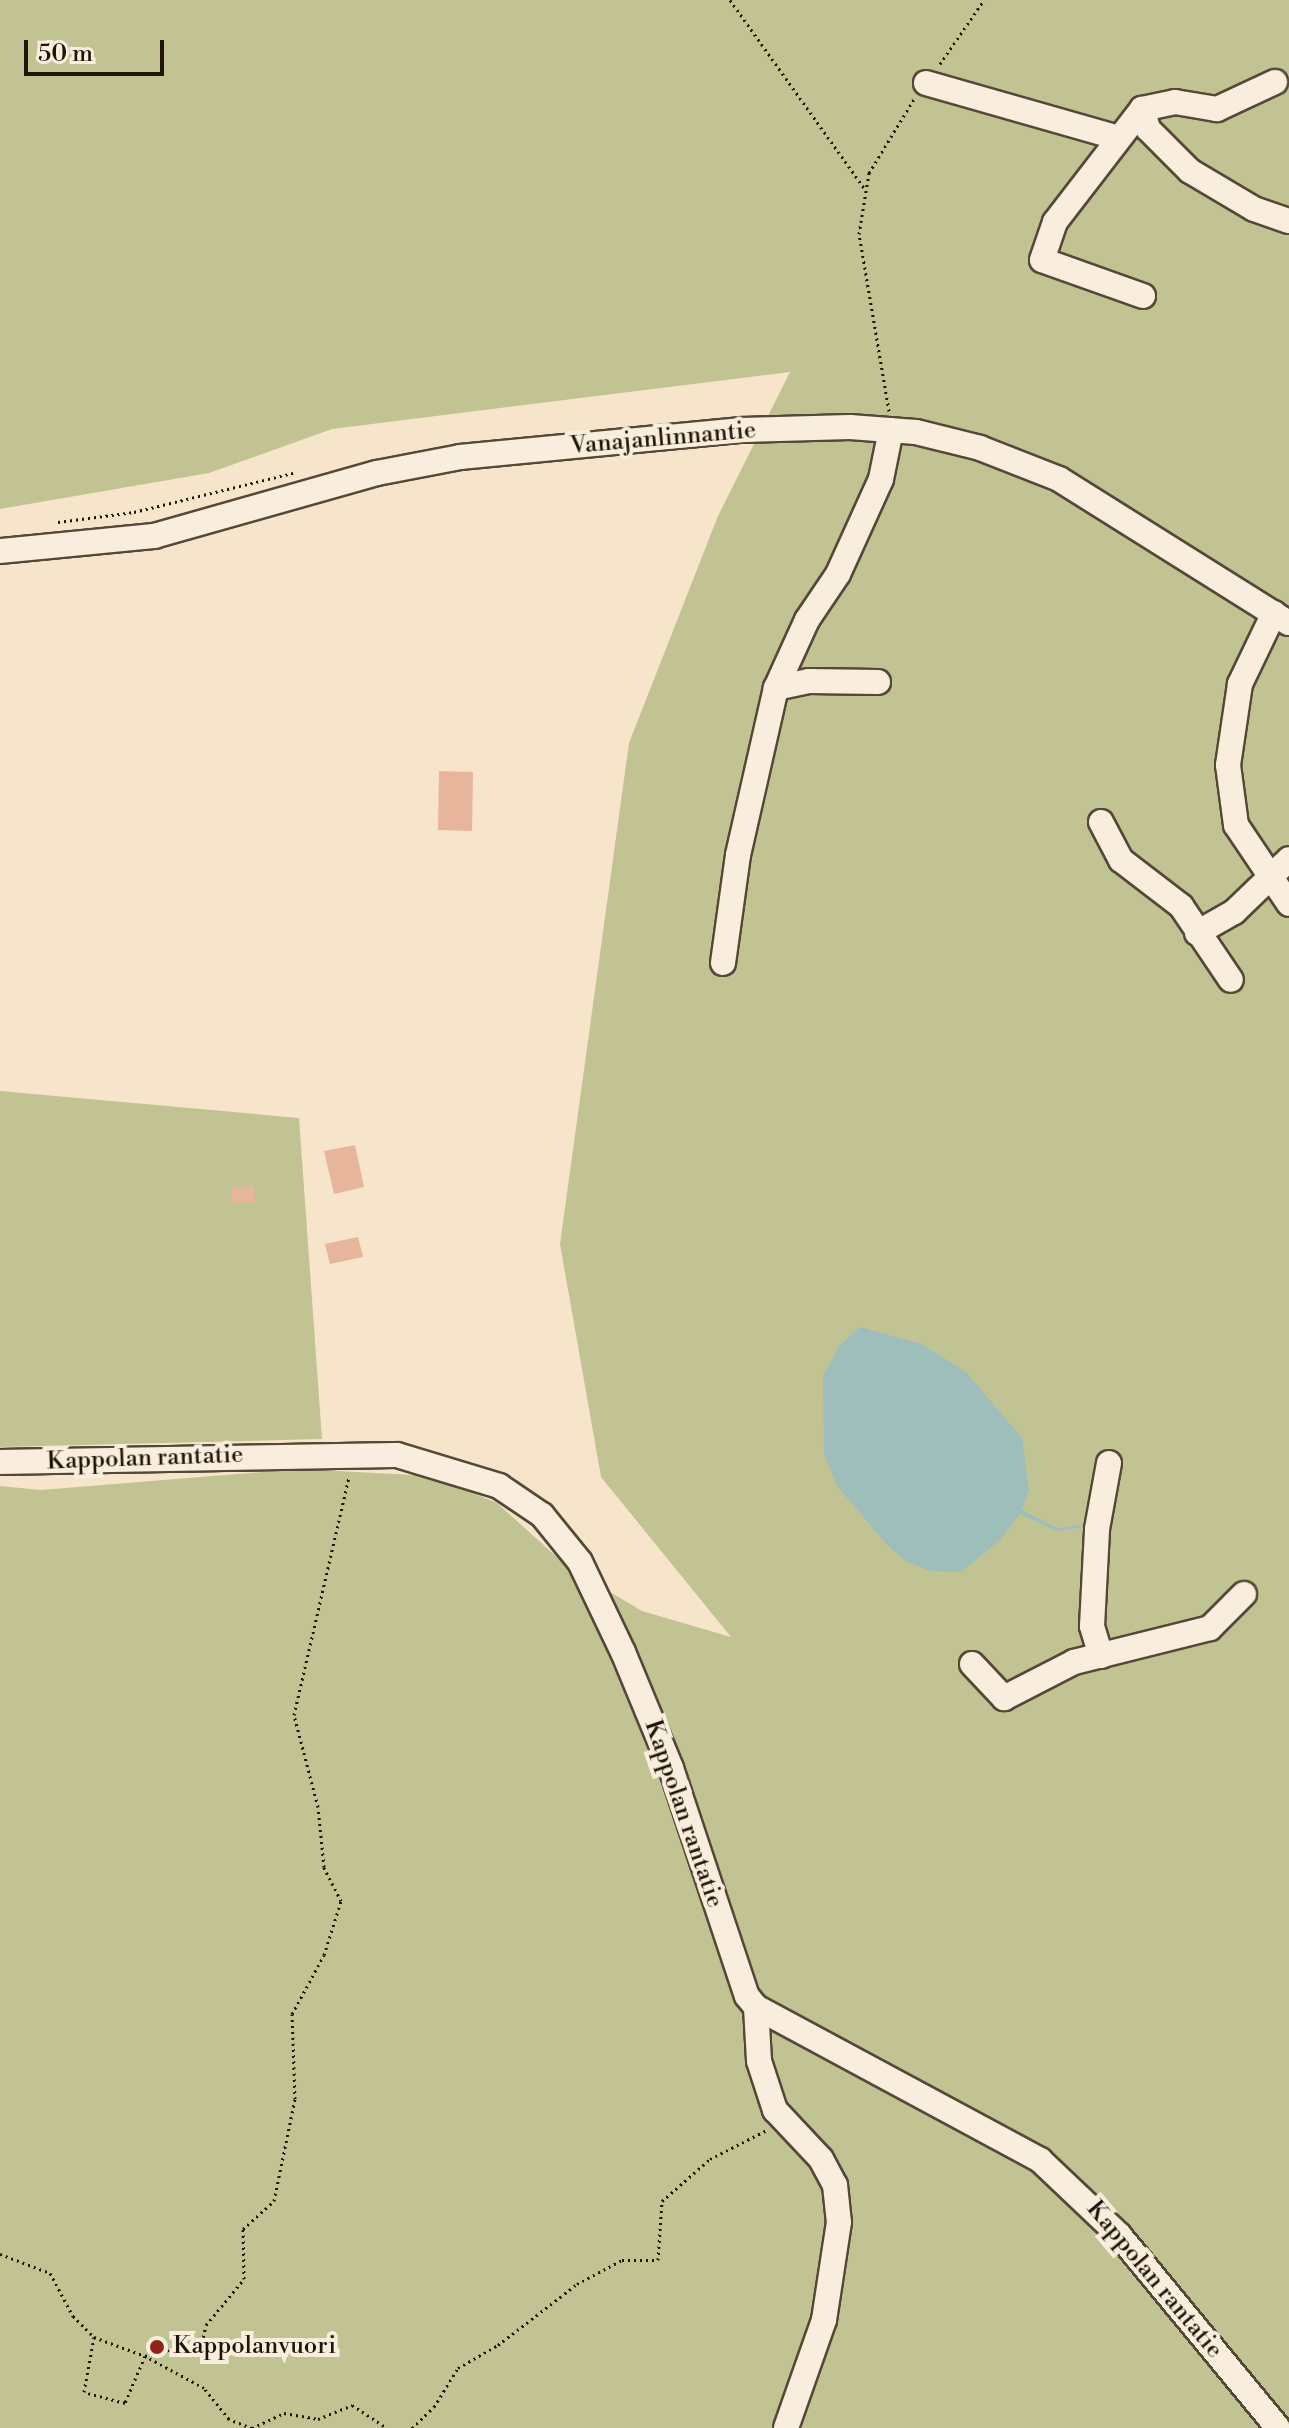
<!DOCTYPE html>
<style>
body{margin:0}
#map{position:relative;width:1289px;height:2428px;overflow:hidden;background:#f6e5ca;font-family:"Libre Bodoni",serif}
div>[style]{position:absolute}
.green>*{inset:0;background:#c2c393}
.water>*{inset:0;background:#9ebebc}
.building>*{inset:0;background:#e7b49c}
.path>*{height:3px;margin-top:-1.5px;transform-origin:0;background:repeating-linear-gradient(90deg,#1f1406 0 2px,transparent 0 6px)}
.roads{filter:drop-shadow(2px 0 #554837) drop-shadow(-2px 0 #554837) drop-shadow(0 2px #554837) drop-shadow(0 -2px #554837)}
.minor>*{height:24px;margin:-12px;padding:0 12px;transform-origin:12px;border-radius:12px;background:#f9eedd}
.dots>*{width:22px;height:22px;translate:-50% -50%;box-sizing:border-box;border:4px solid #f9eedd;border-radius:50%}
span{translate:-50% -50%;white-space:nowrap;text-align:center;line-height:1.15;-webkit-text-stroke:8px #f9eedd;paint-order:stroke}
.street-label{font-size:24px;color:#1f1406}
.poi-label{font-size:24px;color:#1f1406}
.left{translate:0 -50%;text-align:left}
.scale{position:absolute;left:24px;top:40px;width:140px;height:36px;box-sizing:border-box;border:4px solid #1f1406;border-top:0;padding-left:10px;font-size:24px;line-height:28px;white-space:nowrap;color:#1f1406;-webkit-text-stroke:6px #f9eedd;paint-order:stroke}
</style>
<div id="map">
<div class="green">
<div style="clip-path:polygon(0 0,1289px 0,1289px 2428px,0 2428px,0 1486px,41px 1490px,300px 1469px,432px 1476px,497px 1503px,568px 1567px,642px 1611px,731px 1637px,601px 1477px,560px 1244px,629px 743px,718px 516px,790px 372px,332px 429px,209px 473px,0 509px)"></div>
<div style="clip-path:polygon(0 1091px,299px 1118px,322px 1439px,0 1447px)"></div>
</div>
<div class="water">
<div style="clip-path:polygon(860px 1327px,922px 1344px,966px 1372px,1022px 1438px,1029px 1490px,1022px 1510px,1057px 1528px,1087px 1524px,1086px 1527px,1056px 1531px,1020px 1514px,999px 1541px,961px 1572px,930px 1571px,906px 1561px,888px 1546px,837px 1486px,824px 1453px,823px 1376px,839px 1346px)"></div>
</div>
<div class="building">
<div style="clip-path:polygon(439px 771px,473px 772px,472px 831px,438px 830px)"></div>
<div style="clip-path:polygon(355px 1145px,364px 1187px,334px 1194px,324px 1151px)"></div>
<div style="clip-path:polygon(254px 1186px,255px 1202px,232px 1204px,231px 1188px)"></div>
<div style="clip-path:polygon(358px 1237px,363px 1257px,330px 1264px,325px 1244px)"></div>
</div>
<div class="path">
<div style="left:730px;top:0;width:232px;rotate:54.5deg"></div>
<div style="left:940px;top:64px;width:78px;rotate:-55.5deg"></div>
<div style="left:889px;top:411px;width:180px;rotate:-99.6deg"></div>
<div style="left:859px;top:234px;width:62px;rotate:-80.7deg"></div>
<div style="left:869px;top:173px;width:87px;rotate:-58.7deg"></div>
<div style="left:58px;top:522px;width:77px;rotate:-7.5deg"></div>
<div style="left:134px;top:512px;width:164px;rotate:-13.8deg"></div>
<div style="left:0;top:2254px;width:53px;rotate:20.8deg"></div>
<div style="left:50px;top:2273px;width:49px;rotate:61.9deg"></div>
<div style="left:73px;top:2316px;width:30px;rotate:45deg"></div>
<div style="left:252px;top:2428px;width:25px;rotate:-159deg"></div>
<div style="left:229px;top:2419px;width:40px;rotate:-129deg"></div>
<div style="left:204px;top:2388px;width:67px;rotate:-151.5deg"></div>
<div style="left:145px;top:2356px;width:51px;rotate:113.1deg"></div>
<div style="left:125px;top:2403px;width:42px;rotate:-165deg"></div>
<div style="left:84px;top:2392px;width:56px;rotate:-79.7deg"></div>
<div style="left:94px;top:2337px;width:54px;rotate:20.4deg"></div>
<div style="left:145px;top:2356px;width:58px;rotate:-12.8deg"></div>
<div style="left:202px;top:2343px;width:18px;rotate:-77deg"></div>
<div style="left:206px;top:2325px;width:60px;rotate:-50.4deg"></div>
<div style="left:244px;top:2279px;width:50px;rotate:-91.1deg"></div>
<div style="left:243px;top:2229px;width:42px;rotate:-42.1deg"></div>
<div style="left:274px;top:2201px;width:104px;rotate:-78.4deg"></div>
<div style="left:295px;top:2099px;width:85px;rotate:-92deg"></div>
<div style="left:292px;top:2014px;width:67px;rotate:-61.5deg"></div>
<div style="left:324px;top:1955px;width:57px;rotate:-72.5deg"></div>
<div style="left:341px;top:1901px;width:38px;rotate:-117deg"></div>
<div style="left:324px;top:1867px;width:60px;rotate:-95.7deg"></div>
<div style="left:318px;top:1807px;width:95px;rotate:-104.6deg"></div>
<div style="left:294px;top:1715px;width:244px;rotate:-77deg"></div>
<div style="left:252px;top:2428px;width:35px;rotate:-25deg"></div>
<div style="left:284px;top:2413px;width:35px;rotate:10deg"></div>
<div style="left:318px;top:2419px;width:37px;rotate:-22deg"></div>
<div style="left:352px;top:2405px;width:42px;rotate:33.3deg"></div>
<div style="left:412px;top:2428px;width:30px;rotate:-44deg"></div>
<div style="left:434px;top:2407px;width:46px;rotate:-58.4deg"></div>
<div style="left:458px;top:2368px;width:46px;rotate:-29.9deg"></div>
<div style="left:498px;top:2345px;width:100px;rotate:-37.7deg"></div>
<div style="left:577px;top:2284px;width:51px;rotate:-28.1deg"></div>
<div style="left:622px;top:2260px;width:36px"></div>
<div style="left:658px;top:2260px;width:59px;rotate:-86.1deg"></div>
<div style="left:662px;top:2201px;width:64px;rotate:-41.2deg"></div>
<div style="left:710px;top:2159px;width:64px;rotate:-27deg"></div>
</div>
<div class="roads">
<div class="minor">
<div style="left:926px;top:83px;width:197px;rotate:15.9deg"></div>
<div style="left:1142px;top:109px;width:21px;rotate:73deg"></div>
<div style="left:1148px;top:129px;width:59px;rotate:45deg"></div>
<div style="left:1190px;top:171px;width:74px;rotate:30.7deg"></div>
<div style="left:1254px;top:209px;width:37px;rotate:19deg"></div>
<div style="left:1143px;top:296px;width:107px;rotate:-160.4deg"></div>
<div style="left:1042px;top:260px;width:40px;rotate:-71.1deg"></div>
<div style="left:1055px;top:222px;width:143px;rotate:-52.4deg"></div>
<div style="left:1142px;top:109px;width:34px;rotate:-12deg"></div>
<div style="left:1175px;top:102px;width:43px;rotate:9.5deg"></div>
<div style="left:1217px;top:109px;width:64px;rotate:-25deg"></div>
<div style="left:0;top:551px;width:155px;rotate:-5.6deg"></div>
<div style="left:154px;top:536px;width:232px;rotate:-15.8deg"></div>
<div style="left:377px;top:473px;width:85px;rotate:-10.9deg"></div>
<div style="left:460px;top:457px;width:283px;rotate:-5.5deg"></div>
<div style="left:742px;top:430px;width:108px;rotate:-1.6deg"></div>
<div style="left:850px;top:427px;width:66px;rotate:4.3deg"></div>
<div style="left:916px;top:432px;width:66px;rotate:14deg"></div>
<div style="left:980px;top:448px;width:85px;rotate:21.4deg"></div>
<div style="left:1059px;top:479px;width:271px;rotate:32.1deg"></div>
<div style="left:1274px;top:613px;width:79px;rotate:115.6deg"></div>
<div style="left:1240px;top:684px;width:82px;rotate:98.4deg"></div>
<div style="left:1228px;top:765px;width:61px;rotate:82.4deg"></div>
<div style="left:1236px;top:825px;width:95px;rotate:56.1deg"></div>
<div style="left:878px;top:682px;width:69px;rotate:-179.2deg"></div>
<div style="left:809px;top:681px;width:34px;rotate:168deg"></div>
<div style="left:776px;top:688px;width:75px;rotate:-65.5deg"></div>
<div style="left:807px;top:620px;width:55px;rotate:-56deg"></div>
<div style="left:838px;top:574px;width:104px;rotate:-65.6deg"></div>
<div style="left:881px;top:479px;width:50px;rotate:-78.5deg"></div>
<div style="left:1101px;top:822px;width:43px;rotate:62.2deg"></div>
<div style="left:1121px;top:860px;width:76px;rotate:37.5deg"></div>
<div style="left:1181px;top:906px;width:89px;rotate:56deg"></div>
<div style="left:1197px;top:933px;width:43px;rotate:-29.6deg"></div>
<div style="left:1234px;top:912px;width:76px;rotate:-43.9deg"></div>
<div style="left:723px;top:963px;width:109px;rotate:-82.1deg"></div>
<div style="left:738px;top:855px;width:171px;rotate:-77.2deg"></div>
<div style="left:0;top:1462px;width:397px;rotate:-1deg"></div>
<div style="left:397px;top:1455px;width:107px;rotate:16.9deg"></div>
<div style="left:499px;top:1486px;width:52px;rotate:34deg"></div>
<div style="left:542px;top:1515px;width:60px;rotate:51deg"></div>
<div style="left:580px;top:1562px;width:100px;rotate:64.5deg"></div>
<div style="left:623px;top:1652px;width:126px;rotate:67.5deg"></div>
<div style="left:671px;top:1768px;width:240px;rotate:71.6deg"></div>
<div style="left:747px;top:1996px;width:14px;rotate:51deg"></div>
<div style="left:756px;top:2007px;width:323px;rotate:28.3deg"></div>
<div style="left:1040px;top:2160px;width:109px;rotate:43.5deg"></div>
<div style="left:1119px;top:2235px;width:250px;rotate:50.5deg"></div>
<div style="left:1101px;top:1656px;width:31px;rotate:-107deg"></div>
<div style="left:1092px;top:1626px;width:97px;rotate:-87deg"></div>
<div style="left:1097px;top:1529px;width:67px;rotate:-79.7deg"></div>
<div style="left:972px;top:1664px;width:47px;rotate:46.7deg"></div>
<div style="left:1004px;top:1698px;width:79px;rotate:-27.2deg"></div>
<div style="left:1074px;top:1662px;width:140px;rotate:-14deg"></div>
<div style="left:1210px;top:1628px;width:48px;rotate:-45deg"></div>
<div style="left:756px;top:2007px;width:54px;rotate:86.8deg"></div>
<div style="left:759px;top:2061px;width:52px;rotate:71.9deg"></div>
<div style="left:775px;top:2110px;width:67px;rotate:46.8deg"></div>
<div style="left:821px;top:2159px;width:30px;rotate:62deg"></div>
<div style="left:835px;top:2185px;width:37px;rotate:84deg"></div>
<div style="left:839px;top:2222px;width:99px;rotate:98.7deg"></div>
<div style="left:824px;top:2320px;width:114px;rotate:109.4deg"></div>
</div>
</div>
<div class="dots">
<div style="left:157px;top:2347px;background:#8f2418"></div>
</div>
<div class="street-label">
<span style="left:663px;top:439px;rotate:-5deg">Vanajanlinnantie</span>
<span style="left:145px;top:1459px;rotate:-2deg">Kappolan rantatie</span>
<span style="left:683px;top:1814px;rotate:71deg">Kappolan rantatie</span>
<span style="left:1154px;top:2280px;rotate:50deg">Kappolan rantatie</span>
</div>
<div class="poi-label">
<span class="left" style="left:173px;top:2347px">Kappolanvuori</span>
</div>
<div class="scale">50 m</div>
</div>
